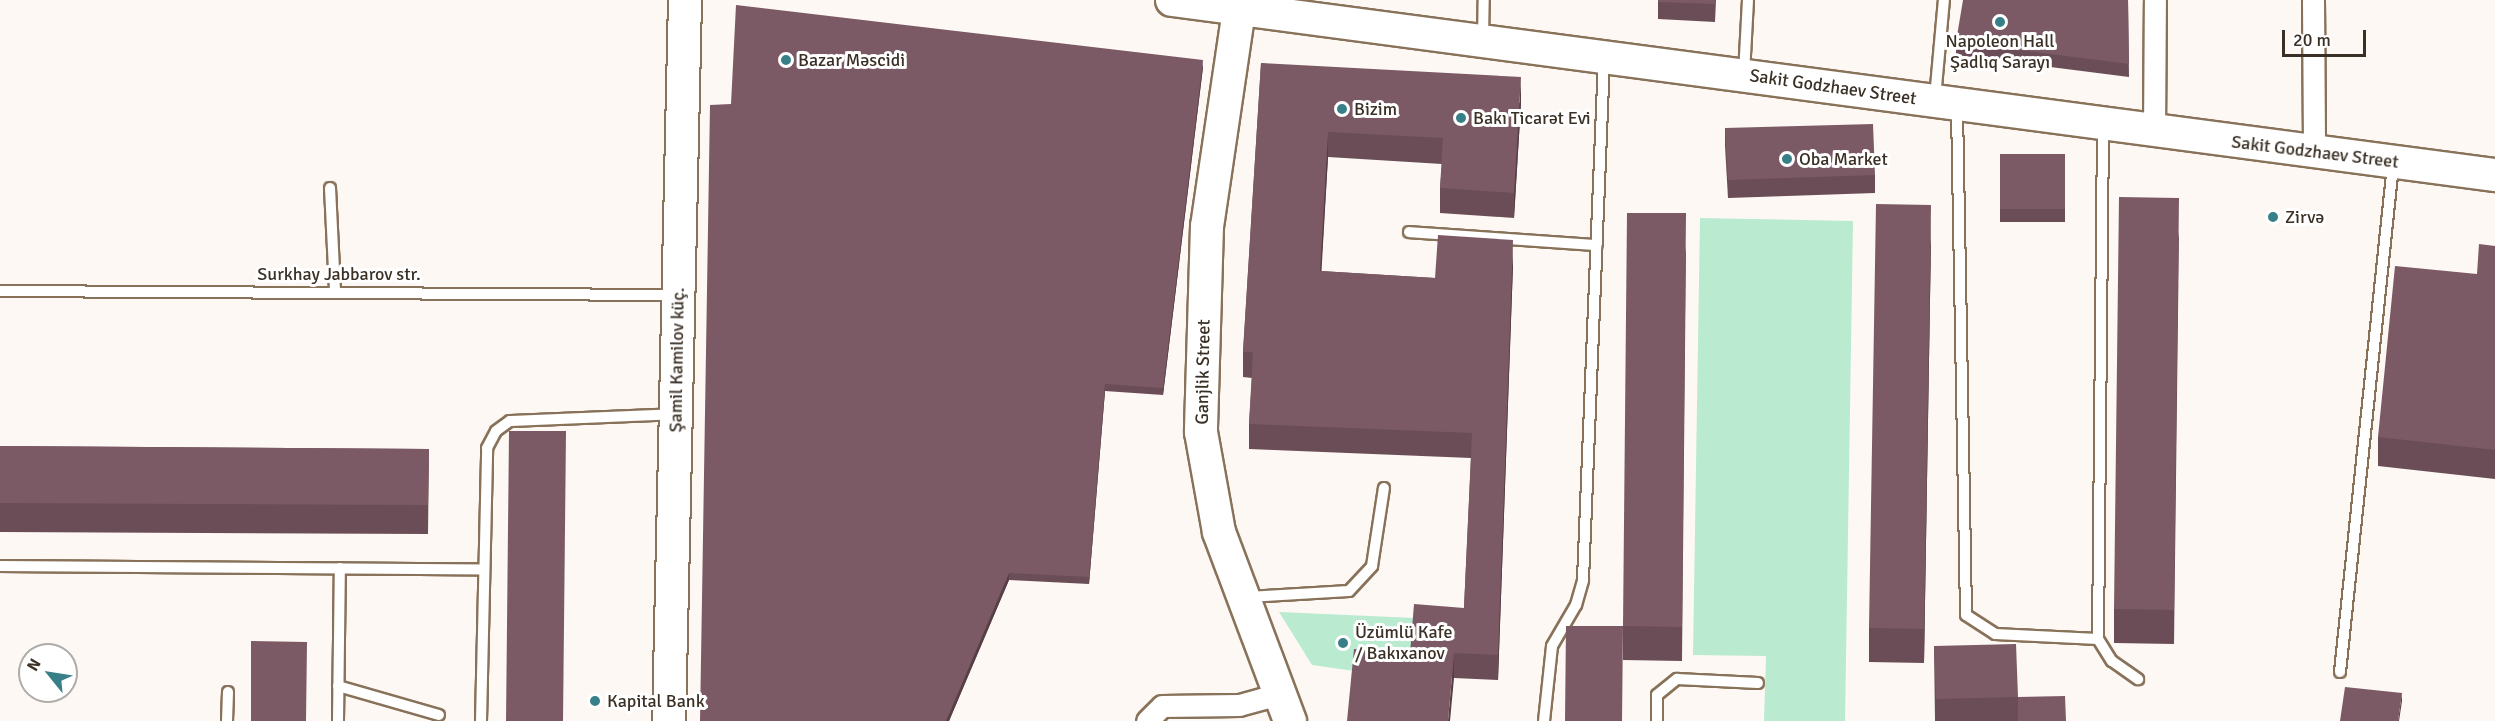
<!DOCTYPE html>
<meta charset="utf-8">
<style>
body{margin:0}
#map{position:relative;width:2495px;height:721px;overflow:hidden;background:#fdf8f3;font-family:Signika,sans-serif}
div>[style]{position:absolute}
.green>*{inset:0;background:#baead0}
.roads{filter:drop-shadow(2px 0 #887259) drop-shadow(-2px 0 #887259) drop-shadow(0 2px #887259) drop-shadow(0 -2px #887259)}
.lane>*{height:10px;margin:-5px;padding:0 5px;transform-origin:5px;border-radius:5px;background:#fff}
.street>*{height:21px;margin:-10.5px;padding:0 10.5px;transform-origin:10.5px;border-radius:10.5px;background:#fff}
.secondary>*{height:32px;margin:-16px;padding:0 16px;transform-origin:16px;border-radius:16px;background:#fff}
.wall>*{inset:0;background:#6a4d57}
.shaded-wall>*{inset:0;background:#563f47}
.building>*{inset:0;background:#7b5a65}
.dots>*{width:16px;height:16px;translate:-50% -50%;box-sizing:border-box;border:3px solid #fff;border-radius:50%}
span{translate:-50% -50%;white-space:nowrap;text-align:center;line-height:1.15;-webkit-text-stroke:6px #fff;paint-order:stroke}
.poi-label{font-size:18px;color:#3a3025}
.left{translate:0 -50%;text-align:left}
.street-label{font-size:18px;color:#3a3025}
.north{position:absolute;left:18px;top:643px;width:60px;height:60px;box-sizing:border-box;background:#fff;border:2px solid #b0aca8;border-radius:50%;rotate:300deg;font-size:16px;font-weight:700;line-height:24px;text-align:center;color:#3a3025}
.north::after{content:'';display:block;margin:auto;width:21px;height:27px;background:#388088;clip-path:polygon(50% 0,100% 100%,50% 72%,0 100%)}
.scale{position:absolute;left:2282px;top:30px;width:84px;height:27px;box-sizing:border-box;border:3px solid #3a3025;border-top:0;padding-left:8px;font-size:18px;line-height:21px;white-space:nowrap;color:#3a3025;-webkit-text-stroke:4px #fff;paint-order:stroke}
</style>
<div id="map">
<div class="green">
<div style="clip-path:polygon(1700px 218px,1853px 221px,1845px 721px,1764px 721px,1766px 656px,1693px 655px)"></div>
<div style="clip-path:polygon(1279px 612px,1415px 618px,1410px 679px,1312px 665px)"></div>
</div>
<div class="roads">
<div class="lane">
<div style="left:1483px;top:39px;width:39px;rotate:-89deg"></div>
<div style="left:1744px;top:74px;width:74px;rotate:-86.9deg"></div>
<div style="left:1935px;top:98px;width:98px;rotate:-84.8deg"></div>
<div style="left:1957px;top:108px;width:507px;rotate:88.98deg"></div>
<div style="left:1966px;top:615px;width:35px;rotate:33deg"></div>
<div style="left:1995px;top:634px;width:103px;rotate:2.8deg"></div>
<div style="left:2098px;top:639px;width:26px;rotate:58deg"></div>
<div style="left:2112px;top:661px;width:32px;rotate:35deg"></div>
<div style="left:330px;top:188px;width:102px;rotate:87.2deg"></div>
<div style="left:1409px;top:232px;width:188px;rotate:4deg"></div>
<div style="left:0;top:291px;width:675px;rotate:0.34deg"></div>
<div style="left:0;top:566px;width:483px;rotate:0.4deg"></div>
<div style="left:1248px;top:597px;width:101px;rotate:-3.4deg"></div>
<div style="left:1349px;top:591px;width:34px;rotate:-47deg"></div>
<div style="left:1372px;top:566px;width:79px;rotate:-81.3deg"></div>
<div style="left:2098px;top:639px;width:514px;rotate:-89.44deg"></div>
<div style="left:2340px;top:672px;width:510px;rotate:-84.03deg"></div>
<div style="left:338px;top:686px;width:105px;rotate:16deg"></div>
<div style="left:227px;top:721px;width:29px;rotate:-88deg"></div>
<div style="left:338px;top:721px;width:153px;rotate:-89.3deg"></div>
<div style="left:481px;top:721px;width:273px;rotate:-88.7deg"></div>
<div style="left:487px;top:448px;width:19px;rotate:-62deg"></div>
<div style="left:496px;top:431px;width:17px;rotate:-36deg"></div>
<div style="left:510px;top:421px;width:164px;rotate:-2.4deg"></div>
<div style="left:1544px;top:721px;width:75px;rotate:-83.9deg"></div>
<div style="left:1552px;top:646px;width:48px;rotate:-59.7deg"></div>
<div style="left:1576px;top:605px;width:26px;rotate:-74deg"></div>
<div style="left:1583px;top:580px;width:520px;rotate:-87.69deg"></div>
<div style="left:1657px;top:721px;width:26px;rotate:-90deg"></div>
<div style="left:1657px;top:695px;width:26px;rotate:-39deg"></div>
<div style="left:1677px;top:679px;width:81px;rotate:2.8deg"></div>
</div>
<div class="street">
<div style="left:2313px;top:0;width:151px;rotate:89.6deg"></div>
<div style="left:2154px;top:133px;width:133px;rotate:-89.6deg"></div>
<div style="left:1147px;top:721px;width:21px;rotate:-45deg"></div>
<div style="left:1162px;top:706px;width:77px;rotate:-0.7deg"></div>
<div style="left:1239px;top:705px;width:41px;rotate:-15.4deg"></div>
</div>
<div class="secondary">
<div style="left:1172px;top:0;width:1335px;rotate:7.54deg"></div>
<div style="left:1239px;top:10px;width:218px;rotate:98.4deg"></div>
<div style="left:1207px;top:226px;width:206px;rotate:91.7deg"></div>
<div style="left:1201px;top:432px;width:102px;rotate:79.8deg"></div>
<div style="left:1219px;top:532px;width:202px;rotate:69.4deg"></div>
<div style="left:669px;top:721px;width:721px;rotate:-88.73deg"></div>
</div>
</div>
<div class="wall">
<div style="clip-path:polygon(1658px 0,1716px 0,1715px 22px,1658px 19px)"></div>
<div style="clip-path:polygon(2128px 0,2129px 77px,1956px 55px,1956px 42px)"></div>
<div style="clip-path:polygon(1261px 63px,1521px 103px,1514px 218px,1440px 213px,1440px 188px,1442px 164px,1328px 157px,1321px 271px,1435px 278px,1513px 265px,1498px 680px,1454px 678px,1410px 654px,1464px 608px,1471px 458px,1249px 449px,1249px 424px,1252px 378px,1243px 377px,1243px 352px)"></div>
<div style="clip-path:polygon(1203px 67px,1163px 395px,1105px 391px,1089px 584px,1009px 580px,949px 721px,700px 721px)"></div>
<div style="clip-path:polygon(1725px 128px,1875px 175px,1875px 193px,1728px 198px,1725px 146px)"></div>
<div style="clip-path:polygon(2000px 154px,2065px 154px,2065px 222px,2000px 222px)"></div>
<div style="clip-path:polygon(2179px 232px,2174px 644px,2114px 643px,2114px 609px)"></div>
<div style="clip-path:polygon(1931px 239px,1924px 663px,1869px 662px,1869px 628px)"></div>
<div style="clip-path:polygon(2495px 246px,2495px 479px,2378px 466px,2378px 437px,2477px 274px)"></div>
<div style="clip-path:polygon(1686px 247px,1682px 661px,1623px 660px,1623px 626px)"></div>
<div style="clip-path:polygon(0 446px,429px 449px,428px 534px,0 532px)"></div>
<div style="clip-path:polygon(1934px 646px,2018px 697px,2066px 721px,1935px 721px)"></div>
</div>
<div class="shaded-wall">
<div style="clip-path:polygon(1203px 60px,1203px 67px,1163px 395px,1163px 388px)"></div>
<div style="clip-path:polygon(1521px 77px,1521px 103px,1514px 218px,1514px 193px)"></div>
<div style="clip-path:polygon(1328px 132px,1328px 157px,1320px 297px,1320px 271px)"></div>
<div style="clip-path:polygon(1931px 205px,1931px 239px,1924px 663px,1924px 629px)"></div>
<div style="clip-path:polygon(1513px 240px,1513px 265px,1498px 680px,1498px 655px)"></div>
<div style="clip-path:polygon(1105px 384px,1105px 391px,1089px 584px,1089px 577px)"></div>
<div style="clip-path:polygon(1009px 573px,1009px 580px,949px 721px,946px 721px)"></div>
<div style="clip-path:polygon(1454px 653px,1454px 678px,1450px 721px,1448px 721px)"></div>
<div style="clip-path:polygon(2402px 693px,2402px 701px,2399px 721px,2398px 721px)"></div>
</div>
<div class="building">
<div style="clip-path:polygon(1658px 0,1715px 0,1715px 4px,1658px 2px)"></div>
<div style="clip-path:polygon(1963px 0,2128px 0,2129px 64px,1956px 42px)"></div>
<div style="clip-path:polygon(736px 5px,1203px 60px,1163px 388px,1105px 384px,1089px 577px,1009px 573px,946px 721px,700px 721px,710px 105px,731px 104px)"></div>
<div style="clip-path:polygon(1261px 63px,1521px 77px,1514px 193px,1440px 188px,1443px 138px,1328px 132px,1320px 271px,1435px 278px,1438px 235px,1513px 240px,1498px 655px,1454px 653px,1448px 721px,1347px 721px,1354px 649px,1410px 654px,1414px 604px,1464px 608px,1472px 433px,1249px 424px,1253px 352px,1243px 352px)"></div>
<div style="clip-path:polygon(1873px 124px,1875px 175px,1728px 180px,1725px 128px)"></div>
<div style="clip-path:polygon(2000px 154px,2065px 154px,2065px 209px,2000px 209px)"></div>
<div style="clip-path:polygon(2119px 197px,2179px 198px,2174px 610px,2114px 609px)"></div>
<div style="clip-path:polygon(1876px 204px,1931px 205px,1924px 629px,1869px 628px)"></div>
<div style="clip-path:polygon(1627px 213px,1686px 213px,1682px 627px,1623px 626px)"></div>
<div style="clip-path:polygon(2479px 244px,2495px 246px,2495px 450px,2378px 437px,2395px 266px,2477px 274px)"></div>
<div style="clip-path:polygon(509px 431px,566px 431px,563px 721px,506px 721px)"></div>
<div style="clip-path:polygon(0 446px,429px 449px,428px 505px,0 503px)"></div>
<div style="clip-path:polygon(1566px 626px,1623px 626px,1622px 721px,1565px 721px)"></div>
<div style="clip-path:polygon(251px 641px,307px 642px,306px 721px,251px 721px)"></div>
<div style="clip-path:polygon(2016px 644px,2018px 697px,1936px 699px,1934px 646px)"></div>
<div style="clip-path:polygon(2345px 687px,2402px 693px,2398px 721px,2340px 721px)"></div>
<div style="clip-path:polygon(2065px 696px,2066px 721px,2018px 721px,2018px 697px)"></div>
</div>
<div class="dots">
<div style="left:2000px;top:22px;background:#388088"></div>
<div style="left:786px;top:60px;background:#388088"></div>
<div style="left:1342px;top:109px;background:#388088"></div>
<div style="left:1461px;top:118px;background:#388088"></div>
<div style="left:1787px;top:159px;background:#388088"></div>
<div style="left:2273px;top:217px;background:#388088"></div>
<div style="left:1343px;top:643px;background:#388088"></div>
<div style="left:595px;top:701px;background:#388088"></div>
</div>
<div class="poi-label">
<span style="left:2000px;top:52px">Napoleon Hall<br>Şadlıq Sarayı</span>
<span class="left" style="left:798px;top:60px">Bazar Məscidi</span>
<span class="left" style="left:1354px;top:109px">Bizim</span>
<span class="left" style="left:1473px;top:118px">Bakı Ticarət Evi</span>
<span class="left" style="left:1799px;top:159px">Oba Market</span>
<span class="left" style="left:2285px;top:217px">Zirvə</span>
<span class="left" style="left:1355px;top:643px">Üzümlü Kafe<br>/ Bakıxanov</span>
<span class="left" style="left:607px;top:701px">Kapital Bank</span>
</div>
<div class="street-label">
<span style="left:1833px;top:87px;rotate:8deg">Sakit Godzhaev Street</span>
<span style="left:2315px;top:152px;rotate:7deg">Sakit Godzhaev Street</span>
<span style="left:339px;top:274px">Surkhay Jabbarov str.</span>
<span style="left:677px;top:360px;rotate:-89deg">Şamil Kamilov küç.</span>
<span style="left:1203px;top:372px;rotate:-89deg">Ganjlik Street</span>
</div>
<div class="north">N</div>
<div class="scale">20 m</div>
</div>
